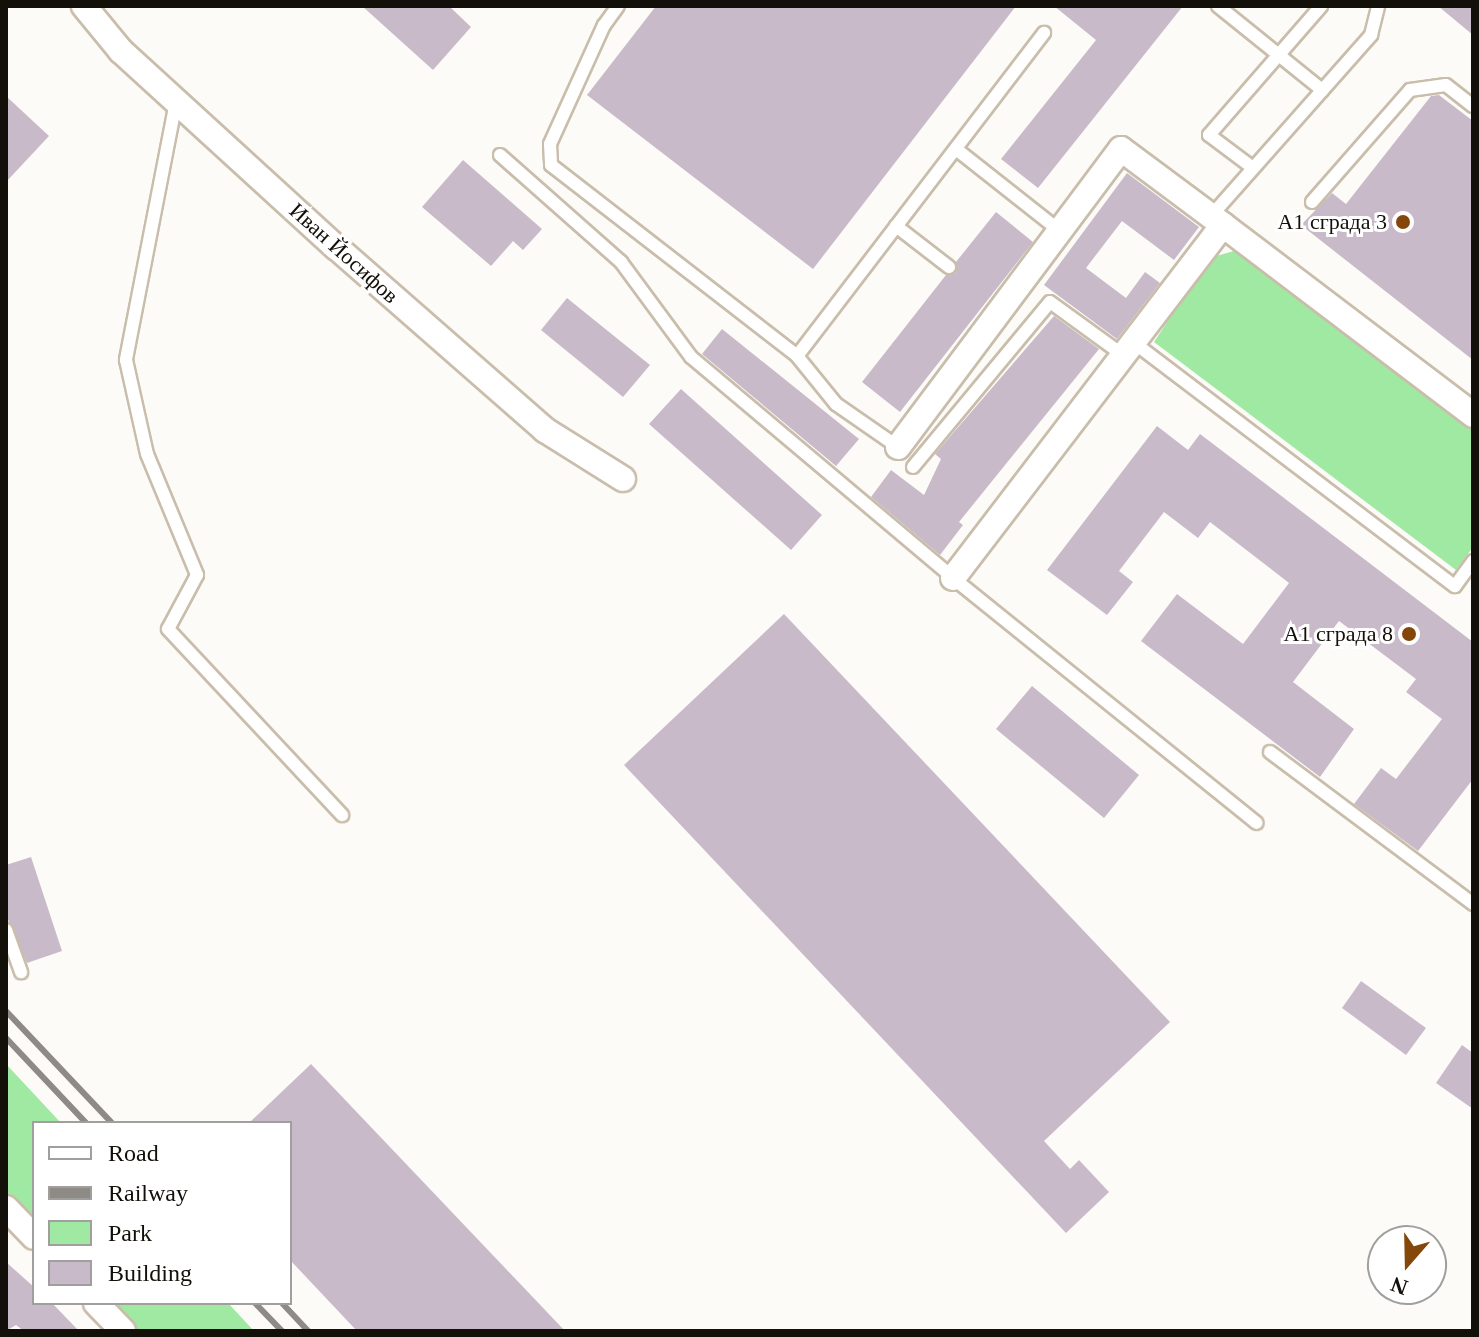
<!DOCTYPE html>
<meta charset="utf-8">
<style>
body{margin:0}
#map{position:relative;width:1479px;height:1337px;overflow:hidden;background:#fdfbf7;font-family:"Times New Roman",serif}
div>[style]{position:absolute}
.green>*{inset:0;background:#a0e9a3}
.building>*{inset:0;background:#c9baca}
.roads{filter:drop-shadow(2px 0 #c9bdab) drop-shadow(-2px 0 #c9bdab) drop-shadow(0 2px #c9bdab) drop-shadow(0 -2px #c9bdab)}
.service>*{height:12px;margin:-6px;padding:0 6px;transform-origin:6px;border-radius:6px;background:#fff}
.minor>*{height:24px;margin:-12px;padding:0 12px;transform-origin:12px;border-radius:12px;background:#fff}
.rail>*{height:6px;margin:-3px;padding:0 3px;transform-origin:3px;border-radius:3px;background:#8e8b86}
.dots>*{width:22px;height:22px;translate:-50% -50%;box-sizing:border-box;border:4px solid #fff;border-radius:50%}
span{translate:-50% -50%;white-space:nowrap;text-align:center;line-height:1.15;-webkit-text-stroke:6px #fff;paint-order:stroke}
.poi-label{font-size:22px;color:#130f09}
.right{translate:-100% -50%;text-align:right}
.street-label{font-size:22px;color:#130f09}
.frame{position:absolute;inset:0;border:8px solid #130f09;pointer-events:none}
.legend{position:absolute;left:32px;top:1121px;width:260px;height:184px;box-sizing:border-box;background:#fff;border:2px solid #a19f9d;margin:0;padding:10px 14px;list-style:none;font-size:24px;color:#130f09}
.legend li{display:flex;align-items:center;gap:16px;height:40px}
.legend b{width:40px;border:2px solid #a19f9d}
.north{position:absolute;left:1367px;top:1225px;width:80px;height:80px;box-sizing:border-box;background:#fff;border:2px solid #a19f9d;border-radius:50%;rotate:200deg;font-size:22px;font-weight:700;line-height:32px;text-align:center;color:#130f09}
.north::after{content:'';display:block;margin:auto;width:28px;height:36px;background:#85460a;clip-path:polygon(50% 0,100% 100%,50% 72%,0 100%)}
</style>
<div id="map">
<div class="green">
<div style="clip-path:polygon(1241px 249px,1473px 428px,1473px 547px,1456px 570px,1154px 342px,1209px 258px)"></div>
<div style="clip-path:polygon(6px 1064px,61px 1123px,34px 1123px,34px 1226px,6px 1197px)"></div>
<div style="clip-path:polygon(109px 1303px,228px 1303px,254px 1331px,136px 1331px)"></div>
</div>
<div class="building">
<div style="clip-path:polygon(362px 6px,449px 6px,471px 27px,433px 70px)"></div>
<div style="clip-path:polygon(656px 6px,1016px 6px,813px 269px,587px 95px)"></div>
<div style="clip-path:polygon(1054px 6px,1183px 6px,1038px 188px,1001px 159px,1096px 40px)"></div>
<div style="clip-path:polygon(1438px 6px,1473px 6px,1473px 35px)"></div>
<div style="clip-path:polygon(1439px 95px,1473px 121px,1473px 360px,1301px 225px,1332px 193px,1346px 204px,1431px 96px)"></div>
<div style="clip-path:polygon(6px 96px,49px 136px,6px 182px)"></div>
<div style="clip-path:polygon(463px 160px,542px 229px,523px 250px,513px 241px,491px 266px,422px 207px)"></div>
<div style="clip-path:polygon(1127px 173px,1199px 227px,1174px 260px,1122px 221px,1086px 268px,1126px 298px,1145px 272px,1160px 283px,1117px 339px,1044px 285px)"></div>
<div style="clip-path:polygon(996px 212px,1033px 242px,900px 412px,862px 382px,946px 275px,956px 273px,956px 262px)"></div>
<div style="clip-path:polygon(567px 298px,650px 365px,623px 397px,541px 330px)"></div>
<div style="clip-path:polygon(1054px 316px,1099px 349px,959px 522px,963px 525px,940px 555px,871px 497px,891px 470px,924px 495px,941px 459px,935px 454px)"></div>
<div style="clip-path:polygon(722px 329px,859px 439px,836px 466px,702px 354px)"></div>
<div style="clip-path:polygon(681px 389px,822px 515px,791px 550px,649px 424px)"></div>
<div style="clip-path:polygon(1157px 426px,1188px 450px,1200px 434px,1473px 642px,1473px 779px,1418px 851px,1354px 804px,1381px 768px,1396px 779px,1442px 719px,1406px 692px,1416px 679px,1339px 621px,1293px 682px,1354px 729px,1320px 777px,1141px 641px,1177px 594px,1243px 644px,1289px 583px,1210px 522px,1198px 538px,1164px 512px,1119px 571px,1133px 582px,1107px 615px,1047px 570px)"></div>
<div style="clip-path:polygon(784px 614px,1170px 1022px,1044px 1141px,1070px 1169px,1079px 1160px,1109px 1192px,1066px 1233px,624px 765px)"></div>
<div style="clip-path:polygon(1032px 686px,1139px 775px,1104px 818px,996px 729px)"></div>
<div style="clip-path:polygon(31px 857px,62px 951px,27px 963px,6px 915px,6px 865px)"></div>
<div style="clip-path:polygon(1361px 981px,1426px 1028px,1406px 1055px,1342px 1008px)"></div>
<div style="clip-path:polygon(1462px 1045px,1473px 1053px,1473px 1109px,1436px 1083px)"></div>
<div style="clip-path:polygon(311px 1064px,565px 1331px,357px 1331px,290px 1260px,290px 1123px,249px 1123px)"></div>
<div style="clip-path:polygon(6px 1262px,34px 1287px,34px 1303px,52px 1303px,79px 1331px,24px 1331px,16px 1325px,6px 1331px)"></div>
</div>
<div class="roads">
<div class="service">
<div style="left:618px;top:6px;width:24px;rotate:126deg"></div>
<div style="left:604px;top:25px;width:131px;rotate:114.4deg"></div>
<div style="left:550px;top:144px;width:21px;rotate:87deg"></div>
<div style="left:551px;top:165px;width:311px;rotate:37.8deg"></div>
<div style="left:797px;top:356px;width:62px;rotate:50.9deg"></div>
<div style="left:836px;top:404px;width:75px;rotate:34.7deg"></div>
<div style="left:1218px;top:6px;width:134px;rotate:38.9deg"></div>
<div style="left:176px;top:102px;width:263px;rotate:101deg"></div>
<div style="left:126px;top:360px;width:96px;rotate:77.4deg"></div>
<div style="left:147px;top:454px;width:131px;rotate:67.5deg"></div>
<div style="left:197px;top:575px;width:61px;rotate:118.2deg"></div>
<div style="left:168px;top:629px;width:255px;rotate:46.9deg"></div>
<div style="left:956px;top:149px;width:132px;rotate:38.3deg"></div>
<div style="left:500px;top:155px;width:162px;rotate:41.5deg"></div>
<div style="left:621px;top:262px;width:118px;rotate:53.6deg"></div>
<div style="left:691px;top:357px;width:343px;rotate:40.1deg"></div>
<div style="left:953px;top:578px;width:390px;rotate:38.9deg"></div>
<div style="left:1253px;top:168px;width:55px;rotate:-143.1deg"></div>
<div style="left:1209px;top:135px;width:171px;rotate:-49deg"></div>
<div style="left:1312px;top:202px;width:149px;rotate:-48.8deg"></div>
<div style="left:1410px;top:90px;width:36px;rotate:-8deg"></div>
<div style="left:1446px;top:85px;width:34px;rotate:38deg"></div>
<div style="left:1211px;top:216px;width:242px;rotate:-48.5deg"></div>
<div style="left:1371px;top:35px;width:30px;rotate:-76deg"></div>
<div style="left:896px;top:226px;width:67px;rotate:37.7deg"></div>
<div style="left:1133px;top:342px;width:404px;rotate:37.2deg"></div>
<div style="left:1455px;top:586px;width:31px;rotate:-54deg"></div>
<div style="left:797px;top:356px;width:407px;rotate:-52.6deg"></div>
<div style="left:913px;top:467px;width:214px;rotate:-50.3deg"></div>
<div style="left:1050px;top:302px;width:90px;rotate:36deg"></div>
<div style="left:1270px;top:752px;width:254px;rotate:36.8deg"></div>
<div style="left:6px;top:930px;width:45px;rotate:70.3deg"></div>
</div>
<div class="minor">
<div style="left:84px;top:6px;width:58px;rotate:50.6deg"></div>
<div style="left:121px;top:51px;width:291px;rotate:42.4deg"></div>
<div style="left:336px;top:247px;width:278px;rotate:41.2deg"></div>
<div style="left:545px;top:430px;width:92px;rotate:32.1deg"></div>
<div style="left:898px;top:447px;width:372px;rotate:-53.2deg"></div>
<div style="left:1121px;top:149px;width:127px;rotate:36.7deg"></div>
<div style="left:953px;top:578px;width:444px;rotate:-52.6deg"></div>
<div style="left:1223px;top:225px;width:314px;rotate:37.2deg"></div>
<div style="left:6px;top:1208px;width:40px;rotate:46deg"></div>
<div style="left:96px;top:1303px;width:39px;rotate:46deg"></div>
</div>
</div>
<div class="rail">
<div style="left:6px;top:1011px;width:154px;rotate:46.6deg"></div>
<div style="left:6px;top:1038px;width:117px;rotate:46.7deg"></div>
<div style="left:255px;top:1303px;width:39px;rotate:46deg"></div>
<div style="left:282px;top:1303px;width:38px;rotate:47deg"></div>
</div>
<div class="dots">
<div style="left:1403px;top:222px;background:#85460a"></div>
<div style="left:1409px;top:634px;background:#85460a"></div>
</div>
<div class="poi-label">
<span class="right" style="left:1387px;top:222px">А1 сграда 3</span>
<span class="right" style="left:1393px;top:634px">А1 сграда 8</span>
</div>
<div class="street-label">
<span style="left:344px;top:253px;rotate:42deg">Иван Йосифов</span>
</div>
<div class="frame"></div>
<ul class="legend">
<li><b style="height:10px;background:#fff"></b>Road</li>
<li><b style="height:10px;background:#8e8b86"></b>Railway</li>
<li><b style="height:22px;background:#a0e9a3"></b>Park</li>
<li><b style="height:22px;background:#c9baca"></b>Building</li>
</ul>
<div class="north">N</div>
</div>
